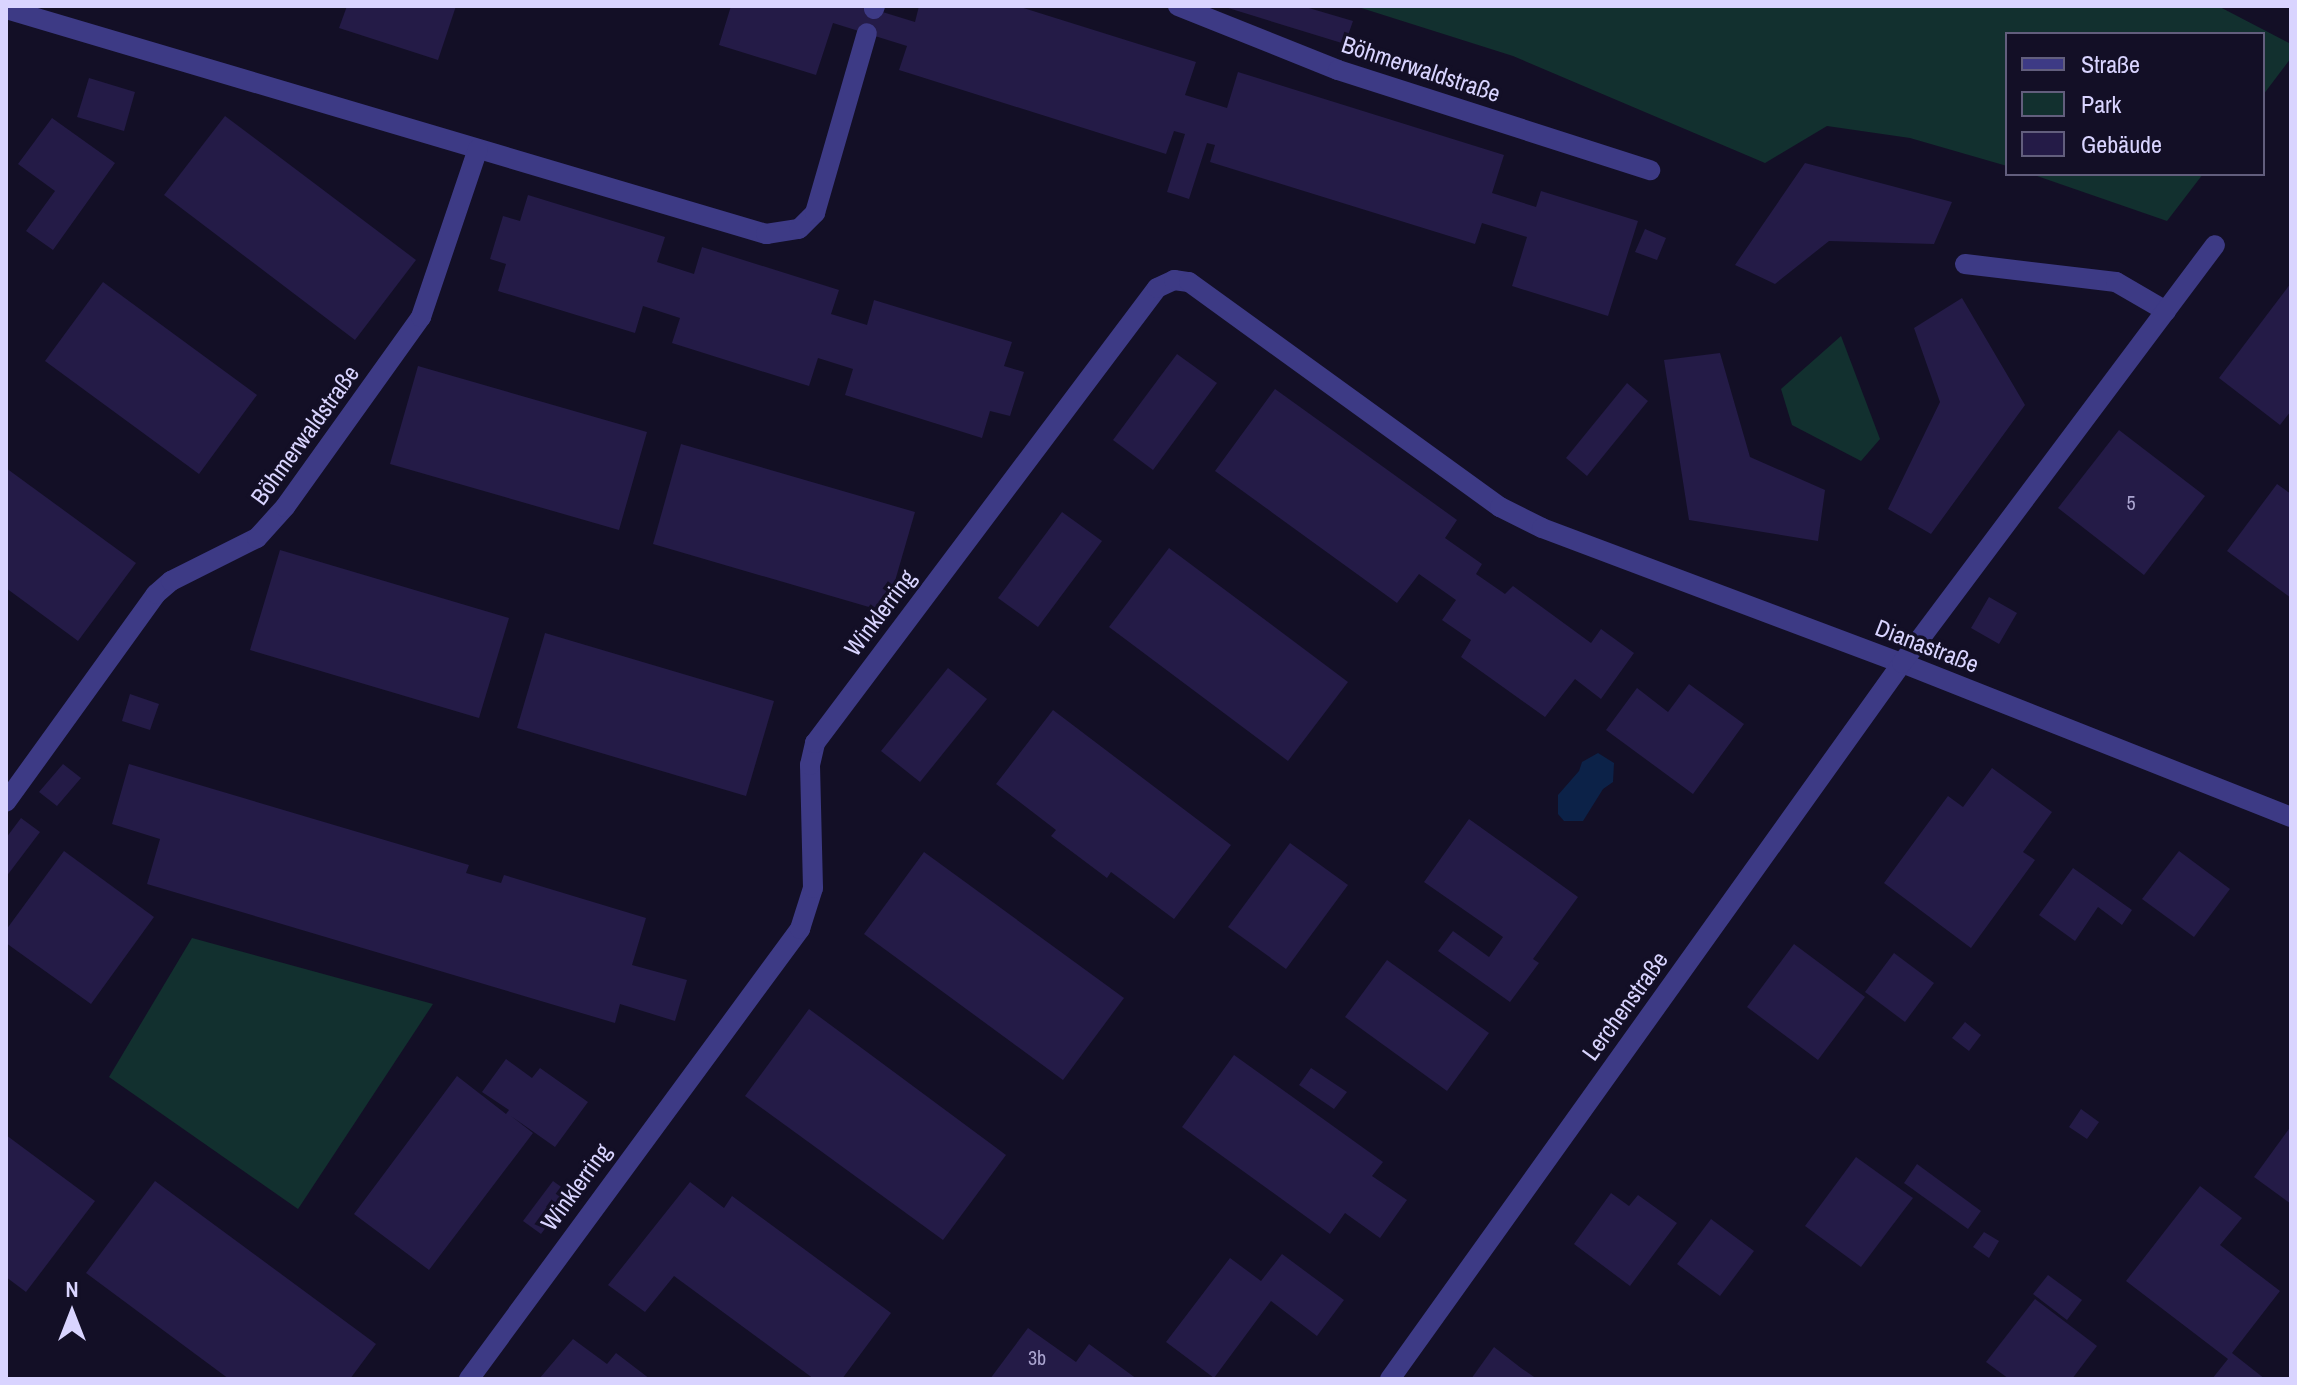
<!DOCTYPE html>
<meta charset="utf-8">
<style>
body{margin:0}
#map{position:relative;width:2297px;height:1385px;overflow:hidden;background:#130f26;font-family:"Archivo Narrow",sans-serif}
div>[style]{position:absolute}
.green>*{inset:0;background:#12302f}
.water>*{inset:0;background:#0c2248}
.building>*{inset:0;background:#241b47}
.minor>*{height:20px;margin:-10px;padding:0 10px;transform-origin:10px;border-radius:10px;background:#3d3a85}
span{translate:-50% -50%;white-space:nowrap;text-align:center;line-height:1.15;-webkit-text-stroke:7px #130f26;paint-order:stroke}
.number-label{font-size:20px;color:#aca6d1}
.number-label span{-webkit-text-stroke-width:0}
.street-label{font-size:24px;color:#d9d4ff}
.frame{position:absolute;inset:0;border:8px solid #d9d4ff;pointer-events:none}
.legend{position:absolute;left:2005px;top:32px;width:260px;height:144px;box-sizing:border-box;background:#130f26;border:2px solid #625e7d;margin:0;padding:10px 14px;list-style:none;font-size:24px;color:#d9d4ff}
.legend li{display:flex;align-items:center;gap:16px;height:40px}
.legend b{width:40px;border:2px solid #625e7d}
.north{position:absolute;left:32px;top:1273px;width:80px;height:80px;-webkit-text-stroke:6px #130f26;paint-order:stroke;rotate:0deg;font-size:22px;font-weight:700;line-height:32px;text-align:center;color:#d9d4ff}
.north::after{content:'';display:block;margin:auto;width:28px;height:36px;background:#d9d4ff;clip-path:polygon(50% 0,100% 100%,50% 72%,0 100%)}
</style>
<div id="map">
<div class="green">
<div style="clip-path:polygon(1355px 6px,2218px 6px,2291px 44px,2291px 58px,2263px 95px,2263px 34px,2007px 34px,2007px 166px,1910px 138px,1827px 126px,1765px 163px,1513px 56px)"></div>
<div style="clip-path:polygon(2031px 174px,2203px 174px,2167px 221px)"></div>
<div style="clip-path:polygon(1841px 336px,1880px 439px,1861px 461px,1792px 425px,1781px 389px)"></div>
<div style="clip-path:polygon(192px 938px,433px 1004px,298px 1209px,109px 1077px)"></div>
</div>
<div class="water">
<div style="clip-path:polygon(1598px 753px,1614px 763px,1613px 782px,1603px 789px,1583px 821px,1564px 821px,1558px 814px,1558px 795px,1579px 771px,1582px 762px)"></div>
</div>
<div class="building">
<div style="clip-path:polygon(347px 6px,456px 6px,438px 60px,339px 28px)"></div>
<div style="clip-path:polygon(731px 6px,863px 6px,915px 22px,919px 6px,1017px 6px,1196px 62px,1185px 95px,1227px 108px,1238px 72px,1504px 155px,1492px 193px,1536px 207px,1541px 191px,1638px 221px,1608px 316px,1512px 286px,1527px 237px,1482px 223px,1475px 244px,1210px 162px,1215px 145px,1207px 143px,1189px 199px,1177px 195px,1167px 192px,1185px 134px,1174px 131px,1166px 154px,899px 70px,907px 46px,833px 23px,816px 75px,719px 45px)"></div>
<div style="clip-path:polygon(1302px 6px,1353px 21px,1345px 44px,1225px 7px)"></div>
<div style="clip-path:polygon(89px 78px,135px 92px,124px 131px,77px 117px)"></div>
<div style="clip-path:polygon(225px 116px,416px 260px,355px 340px,164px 195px)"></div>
<div style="clip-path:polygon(52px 118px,115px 163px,53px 250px,26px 231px,55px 191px,18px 164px)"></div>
<div style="clip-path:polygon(1805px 163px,1952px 202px,1934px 244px,1829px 241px,1775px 284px,1735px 265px)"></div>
<div style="clip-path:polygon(528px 195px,665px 237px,657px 262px,694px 274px,702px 247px,839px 290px,831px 314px,867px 325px,874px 300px,1012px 342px,1004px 366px,1024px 372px,1010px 416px,990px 411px,982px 438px,845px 395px,853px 369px,818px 358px,809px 386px,672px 343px,680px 318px,643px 306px,635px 333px,498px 291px,506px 264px,490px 259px,503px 216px,520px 221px)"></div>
<div style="clip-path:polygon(1645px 229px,1666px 238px,1657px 260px,1635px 252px)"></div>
<div style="clip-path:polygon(103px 282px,257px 395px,199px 474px,45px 361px)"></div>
<div style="clip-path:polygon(2291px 283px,2291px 411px,2280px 425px,2219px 378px)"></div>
<div style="clip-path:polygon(1962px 298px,2025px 405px,1931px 534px,1888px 509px,1940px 402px,1914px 328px)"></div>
<div style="clip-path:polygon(1720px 353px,1750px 457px,1825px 490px,1818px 541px,1689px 520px,1664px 360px)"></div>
<div style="clip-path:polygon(1177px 354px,1217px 383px,1153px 470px,1113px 440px)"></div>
<div style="clip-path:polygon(418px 366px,647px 432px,619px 530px,390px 464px)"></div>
<div style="clip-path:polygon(1627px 383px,1648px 401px,1587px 476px,1566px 458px)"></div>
<div style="clip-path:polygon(1275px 389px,1457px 520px,1445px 538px,1482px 564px,1476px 574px,1505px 594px,1513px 586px,1591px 643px,1601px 629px,1634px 653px,1601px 699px,1575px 679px,1545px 717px,1461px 657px,1471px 640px,1442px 620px,1456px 600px,1419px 574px,1397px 603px,1215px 471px)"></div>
<div style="clip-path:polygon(2119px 430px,2205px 496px,2144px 575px,2058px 508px)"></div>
<div style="clip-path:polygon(681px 444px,915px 512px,886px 612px,653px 544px)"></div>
<div style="clip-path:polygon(6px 468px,136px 563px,78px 641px,6px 588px)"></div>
<div style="clip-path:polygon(2277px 484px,2291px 494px,2291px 598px,2227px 551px)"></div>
<div style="clip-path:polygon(1062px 512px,1102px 541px,1038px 627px,998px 598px)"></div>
<div style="clip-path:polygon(1169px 548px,1348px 682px,1288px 761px,1109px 627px)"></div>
<div style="clip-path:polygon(280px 550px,509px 618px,479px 718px,250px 650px)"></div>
<div style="clip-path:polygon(1989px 597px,2017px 613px,1999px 644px,1971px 628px)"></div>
<div style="clip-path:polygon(545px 633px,774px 701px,746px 796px,517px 728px)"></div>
<div style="clip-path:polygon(948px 668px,987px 699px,920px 782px,881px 751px)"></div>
<div style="clip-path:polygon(1689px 684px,1744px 724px,1693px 794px,1606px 730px,1637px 688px,1668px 712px)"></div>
<div style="clip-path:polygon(130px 694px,159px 704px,150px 730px,122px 721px)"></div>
<div style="clip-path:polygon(1053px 710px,1231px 845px,1174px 919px,1111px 872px,1107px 878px,1051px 836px,1056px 830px,996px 784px)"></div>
<div style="clip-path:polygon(63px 764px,81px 778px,57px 806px,39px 792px)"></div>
<div style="clip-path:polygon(129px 764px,469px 865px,466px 873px,501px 883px,504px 875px,646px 918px,632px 965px,687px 980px,675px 1021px,620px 1004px,615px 1023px,147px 884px,160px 839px,112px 824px)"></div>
<div style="clip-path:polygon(1992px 768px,2052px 812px,2023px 852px,2035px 860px,1971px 948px,1884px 883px,1948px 796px,1963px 807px)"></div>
<div style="clip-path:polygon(21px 818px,40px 832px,6px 877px,6px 838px)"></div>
<div style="clip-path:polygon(1469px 819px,1578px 897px,1533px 959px,1539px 963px,1510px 1002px,1438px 951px,1453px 931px,1489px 957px,1503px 937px,1424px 882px)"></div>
<div style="clip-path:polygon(1290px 843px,1348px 885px,1286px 969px,1228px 927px)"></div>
<div style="clip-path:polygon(64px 851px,154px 917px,91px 1004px,6px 943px,6px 930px)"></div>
<div style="clip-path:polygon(2179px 851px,2230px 889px,2194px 937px,2142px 899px)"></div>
<div style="clip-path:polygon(924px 852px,1124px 998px,1063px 1080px,864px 934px)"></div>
<div style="clip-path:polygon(2073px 868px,2132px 910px,2122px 925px,2098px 907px,2075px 941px,2039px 915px)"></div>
<div style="clip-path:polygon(1794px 944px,1865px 997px,1818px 1060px,1747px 1007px)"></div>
<div style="clip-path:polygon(1894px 953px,1934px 983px,1905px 1022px,1865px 992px)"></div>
<div style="clip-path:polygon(1387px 960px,1489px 1033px,1447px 1091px,1345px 1017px)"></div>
<div style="clip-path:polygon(809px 1009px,1006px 1155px,943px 1240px,745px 1096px)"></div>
<div style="clip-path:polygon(1965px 1022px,1981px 1035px,1969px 1051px,1952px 1038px)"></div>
<div style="clip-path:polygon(1234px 1055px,1383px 1162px,1372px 1176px,1407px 1200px,1380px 1238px,1345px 1213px,1330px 1234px,1182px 1127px)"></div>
<div style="clip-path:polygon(506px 1059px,532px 1078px,540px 1068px,588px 1102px,555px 1147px,511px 1116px,533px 1133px,429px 1270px,354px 1214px,457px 1076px,506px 1114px,509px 1110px,482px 1092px)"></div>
<div style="clip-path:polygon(1311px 1068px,1347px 1092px,1334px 1109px,1299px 1085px)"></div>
<div style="clip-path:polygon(2081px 1109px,2099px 1122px,2087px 1139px,2069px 1127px)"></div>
<div style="clip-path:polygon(2291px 1126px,2291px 1204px,2254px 1177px)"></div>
<div style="clip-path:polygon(6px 1135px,95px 1201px,26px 1292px,6px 1277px)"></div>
<div style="clip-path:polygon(1856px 1157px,1913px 1198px,1861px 1267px,1805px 1226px)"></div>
<div style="clip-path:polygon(1917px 1164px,1981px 1211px,1968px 1229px,1904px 1183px)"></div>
<div style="clip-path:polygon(155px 1181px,376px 1344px,350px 1379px,229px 1379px,86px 1273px)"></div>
<div style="clip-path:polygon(553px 1181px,571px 1194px,541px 1234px,523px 1221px)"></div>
<div style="clip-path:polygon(690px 1182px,724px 1208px,732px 1196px,891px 1313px,842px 1379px,814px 1379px,674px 1276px,645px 1312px,608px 1285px)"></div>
<div style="clip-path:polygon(2200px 1186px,2242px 1218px,2220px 1245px,2280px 1291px,2232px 1353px,2265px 1379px,2212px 1379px,2228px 1359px,2126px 1281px)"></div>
<div style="clip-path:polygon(1611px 1193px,1629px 1206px,1638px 1195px,1677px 1223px,1630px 1286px,1574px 1244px)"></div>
<div style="clip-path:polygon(1711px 1219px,1754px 1251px,1720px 1296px,1677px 1264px)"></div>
<div style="clip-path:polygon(1984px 1232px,1999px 1241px,1989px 1258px,1973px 1247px)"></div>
<div style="clip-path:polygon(1282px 1254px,1344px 1300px,1317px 1336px,1271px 1301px,1214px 1378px,1166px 1342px,1230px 1258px,1261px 1281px)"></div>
<div style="clip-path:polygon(2048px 1275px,2082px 1300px,2067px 1320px,2033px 1294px)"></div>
<div style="clip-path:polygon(2035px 1299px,2097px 1346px,2072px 1379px,2009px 1379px,1986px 1362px)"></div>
<div style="clip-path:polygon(1028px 1328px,1076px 1362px,1089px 1344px,1137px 1379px,990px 1379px)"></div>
<div style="clip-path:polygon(573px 1339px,607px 1364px,616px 1353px,650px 1379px,539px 1379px)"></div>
<div style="clip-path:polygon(1494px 1347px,1521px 1368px,1537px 1379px,1471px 1379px)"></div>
</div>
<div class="minor">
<div style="left:1178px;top:6px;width:172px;rotate:21.8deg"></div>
<div style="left:1338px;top:70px;width:328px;rotate:17.8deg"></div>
<div style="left:6px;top:9px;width:793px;rotate:16.49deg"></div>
<div style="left:766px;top:234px;width:33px;rotate:-9deg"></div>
<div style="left:799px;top:229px;width:23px;rotate:-45deg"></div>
<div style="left:815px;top:213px;width:187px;rotate:-73.9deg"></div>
<div style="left:874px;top:9px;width:3px;rotate:-72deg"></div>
<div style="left:1965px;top:264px;width:152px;rotate:6.8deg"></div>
<div style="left:2116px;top:282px;width:58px;rotate:30.1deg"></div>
<div style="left:6px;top:802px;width:256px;rotate:-54.2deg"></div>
<div style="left:156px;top:594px;width:20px;rotate:-41deg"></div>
<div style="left:171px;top:581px;width:96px;rotate:-26.6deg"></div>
<div style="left:257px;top:538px;width:42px;rotate:-47.9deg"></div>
<div style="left:285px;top:507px;width:234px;rotate:-54.4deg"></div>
<div style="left:421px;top:317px;width:177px;rotate:-71.3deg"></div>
<div style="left:469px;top:1379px;width:559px;rotate:-53.66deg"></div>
<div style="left:800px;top:929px;width:43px;rotate:-72.4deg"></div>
<div style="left:813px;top:888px;width:123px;rotate:-91.4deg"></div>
<div style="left:810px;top:765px;width:23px;rotate:-77deg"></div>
<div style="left:815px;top:743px;width:569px;rotate:-53.07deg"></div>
<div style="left:1157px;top:288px;width:19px;rotate:-25deg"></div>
<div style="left:1174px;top:280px;width:15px;rotate:8deg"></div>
<div style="left:1189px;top:282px;width:384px;rotate:35.9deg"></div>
<div style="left:1500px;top:507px;width:47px;rotate:26.6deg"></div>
<div style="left:1542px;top:528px;width:384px;rotate:20.6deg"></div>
<div style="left:1902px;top:663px;width:418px;rotate:21.6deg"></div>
<div style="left:1390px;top:1379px;width:880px;rotate:-54.43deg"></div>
<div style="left:1902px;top:663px;width:522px;rotate:-53.17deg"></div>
</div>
<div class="number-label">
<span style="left:2131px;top:502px">5</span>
<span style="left:1037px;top:1357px">3b</span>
</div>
<div class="street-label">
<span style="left:1421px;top:69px;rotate:18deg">Böhmerwaldstraße</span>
<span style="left:305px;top:435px;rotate:-54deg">Böhmerwaldstraße</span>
<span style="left:880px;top:613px;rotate:-53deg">Winklerring</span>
<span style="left:1927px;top:646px;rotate:21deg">Dianastraße</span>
<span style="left:1625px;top:1006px;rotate:-54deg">Lerchenstraße</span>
<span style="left:576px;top:1187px;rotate:-54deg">Winklerring</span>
</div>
<div class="frame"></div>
<ul class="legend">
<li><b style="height:10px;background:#3d3a85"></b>Straße</li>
<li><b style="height:22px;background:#12302f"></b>Park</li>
<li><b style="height:22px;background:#241b47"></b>Gebäude</li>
</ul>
<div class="north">N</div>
</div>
